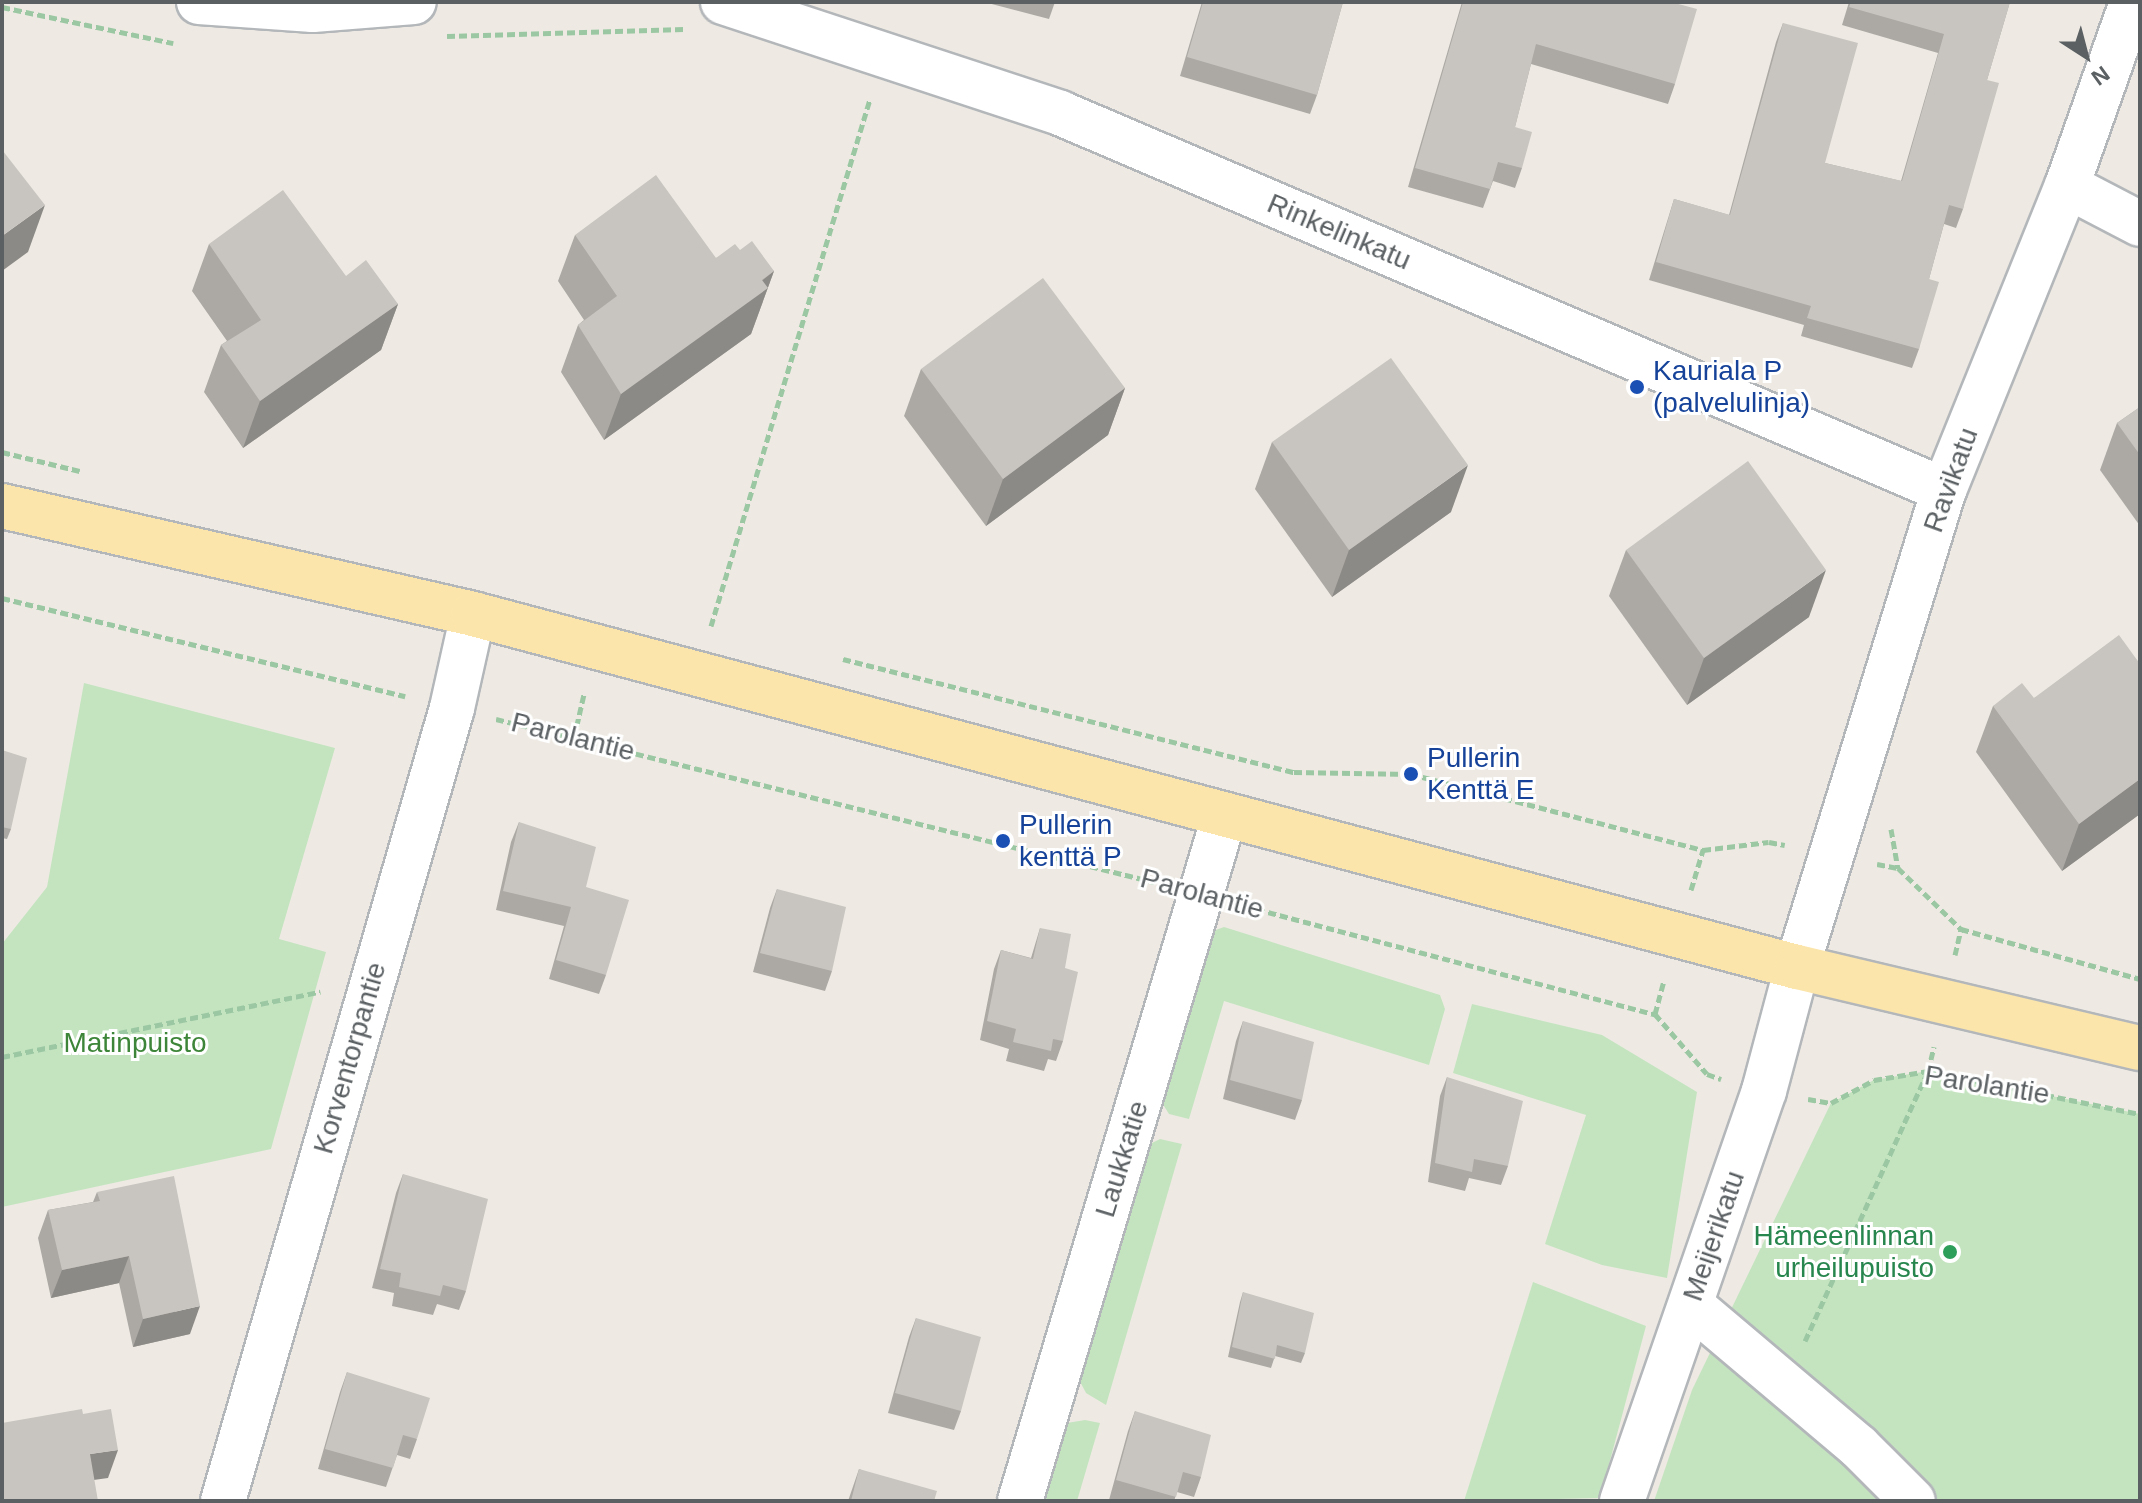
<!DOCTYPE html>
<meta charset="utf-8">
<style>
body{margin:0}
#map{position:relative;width:2142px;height:1503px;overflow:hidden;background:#eeeae3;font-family:Arial,sans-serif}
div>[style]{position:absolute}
.green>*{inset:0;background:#c4e4c0}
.path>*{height:5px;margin-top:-2.5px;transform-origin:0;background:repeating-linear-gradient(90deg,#9bc8a2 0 8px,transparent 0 12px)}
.roads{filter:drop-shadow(2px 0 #b4b7ba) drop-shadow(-2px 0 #b4b7ba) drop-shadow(0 2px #b4b7ba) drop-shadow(0 -2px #b4b7ba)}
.minor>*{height:44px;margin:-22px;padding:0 22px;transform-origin:22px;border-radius:22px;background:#fff}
.major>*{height:44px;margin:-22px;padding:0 22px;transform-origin:22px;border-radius:22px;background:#fce5aa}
.wall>*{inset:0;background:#aca9a5}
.shaded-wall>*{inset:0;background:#8c8a86}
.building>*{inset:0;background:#c8c5c0}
.dots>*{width:22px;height:22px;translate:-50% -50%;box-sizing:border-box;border:4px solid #fff;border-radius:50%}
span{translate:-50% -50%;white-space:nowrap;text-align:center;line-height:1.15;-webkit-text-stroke:6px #fff;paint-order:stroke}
.street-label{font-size:28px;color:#5b6063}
.transit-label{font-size:28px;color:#164399}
.left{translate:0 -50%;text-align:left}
.park-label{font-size:28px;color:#3d8538}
.leisure-label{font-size:28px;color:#27864d}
.right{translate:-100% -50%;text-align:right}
.frame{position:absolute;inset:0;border:4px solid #5b6063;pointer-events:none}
.north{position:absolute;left:2046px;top:16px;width:80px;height:80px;-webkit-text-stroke:6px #fff;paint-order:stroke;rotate:144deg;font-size:22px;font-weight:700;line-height:32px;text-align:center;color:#5b6063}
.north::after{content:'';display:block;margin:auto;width:28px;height:36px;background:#5b6063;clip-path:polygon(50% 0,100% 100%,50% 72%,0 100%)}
</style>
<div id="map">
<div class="green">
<div style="clip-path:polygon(84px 683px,335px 748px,279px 939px,326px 952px,271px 1149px,2px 1207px,2px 944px,47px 887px)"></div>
<div style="clip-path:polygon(1224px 927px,1440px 995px,1445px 1009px,1429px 1065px,1224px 1001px,1189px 1119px,1169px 1114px,1157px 1095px,1202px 935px)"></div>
<div style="clip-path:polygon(1472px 1004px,1602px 1035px,1697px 1092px,1667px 1278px,1602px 1265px,1545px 1244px,1586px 1115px,1453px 1073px)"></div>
<div style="clip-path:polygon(1928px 1071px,2140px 1114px,2140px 1501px,1654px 1501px,1692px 1390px,1831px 1103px,1874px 1080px)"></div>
<div style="clip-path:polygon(1160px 1139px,1182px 1144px,1106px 1405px,1086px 1393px,1077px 1376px,1142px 1148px)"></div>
<div style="clip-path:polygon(1533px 1282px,1646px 1326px,1600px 1498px,1464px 1501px)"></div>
<div style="clip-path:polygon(1085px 1420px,1100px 1423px,1077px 1501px,1041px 1501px,1059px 1433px,1067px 1423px)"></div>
</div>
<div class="path">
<div style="left:2px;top:7px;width:175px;rotate:11.9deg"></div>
<div style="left:447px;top:36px;width:237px;rotate:-1.7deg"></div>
<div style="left:2px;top:452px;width:80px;rotate:13.7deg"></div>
<div style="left:2px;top:598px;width:415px;rotate:13.7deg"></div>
<div style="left:711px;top:626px;width:550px;rotate:-73.21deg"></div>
<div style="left:843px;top:659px;width:465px;rotate:14.1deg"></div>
<div style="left:1294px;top:772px;width:117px;rotate:1deg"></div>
<div style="left:1411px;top:774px;width:302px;rotate:14.6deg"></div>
<div style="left:1703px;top:850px;width:66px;rotate:-6.9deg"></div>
<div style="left:1769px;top:842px;width:16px;rotate:11deg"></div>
<div style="left:496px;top:719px;width:678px;rotate:13.91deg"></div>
<div style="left:574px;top:738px;width:45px;rotate:-77.2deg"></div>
<div style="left:1891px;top:829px;width:40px;rotate:80deg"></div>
<div style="left:1877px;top:864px;width:21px;rotate:11deg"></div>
<div style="left:1898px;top:868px;width:88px;rotate:44.1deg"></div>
<div style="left:1961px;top:929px;width:186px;rotate:15.6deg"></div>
<div style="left:1691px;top:890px;width:42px;rotate:-73.3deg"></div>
<div style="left:1245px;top:906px;width:424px;rotate:14.8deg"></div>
<div style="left:1655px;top:1014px;width:79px;rotate:49.1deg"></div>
<div style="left:1707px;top:1074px;width:15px;rotate:20deg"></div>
<div style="left:1955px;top:955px;width:27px;rotate:-77deg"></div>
<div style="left:1655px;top:1014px;width:35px;rotate:-75deg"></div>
<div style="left:2px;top:1057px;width:325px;rotate:-11.6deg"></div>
<div style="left:1808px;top:1099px;width:23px;rotate:10deg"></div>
<div style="left:1831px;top:1103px;width:49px;rotate:-28.1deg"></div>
<div style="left:1874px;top:1080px;width:55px;rotate:-9.5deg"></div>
<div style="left:1928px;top:1071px;width:216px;rotate:11.5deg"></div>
<div style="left:1805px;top:1341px;width:297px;rotate:-65.5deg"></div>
<div style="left:1928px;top:1071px;width:25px;rotate:-76deg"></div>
</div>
<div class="roads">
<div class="minor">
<div style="left:199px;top:2px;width:114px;rotate:4deg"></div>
<div style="left:313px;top:10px;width:101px;rotate:-4.5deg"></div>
<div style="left:723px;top:2px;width:355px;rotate:18.2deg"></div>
<div style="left:1060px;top:113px;width:961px;rotate:23.1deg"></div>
<div style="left:2067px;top:186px;width:82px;rotate:27.5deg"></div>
<div style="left:1691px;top:1305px;width:220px;rotate:40.2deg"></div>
<div style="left:1859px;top:1447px;width:76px;rotate:45deg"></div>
<div style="left:223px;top:1501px;width:825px;rotate:-73.89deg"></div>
<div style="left:452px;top:708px;width:96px;rotate:-77.4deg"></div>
<div style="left:1020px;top:1501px;width:714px;rotate:-73.39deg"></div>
<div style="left:1622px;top:1501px;width:434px;rotate:-70.9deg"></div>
<div style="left:1764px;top:1091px;width:128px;rotate:-75.1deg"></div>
<div style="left:1797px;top:967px;width:499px;rotate:-72.9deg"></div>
<div style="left:1944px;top:490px;width:328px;rotate:-68deg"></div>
<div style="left:2067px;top:186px;width:195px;rotate:-70.5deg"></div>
</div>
<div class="major">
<div style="left:2px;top:506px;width:483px;rotate:12.9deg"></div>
<div style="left:473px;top:614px;width:1370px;rotate:14.93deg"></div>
<div style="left:1797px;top:967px;width:352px;rotate:13.3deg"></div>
</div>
</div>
<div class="wall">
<div style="clip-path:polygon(984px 2px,1055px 2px,1049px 19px)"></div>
<div style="clip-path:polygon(1202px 2px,1343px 2px,1317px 95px,1310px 114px,1180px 76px)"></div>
<div style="clip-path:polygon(1462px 2px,1671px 2px,1675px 84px,1668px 104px,1531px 64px,1515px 127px,1522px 168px,1515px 188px,1493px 181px,1483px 208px,1408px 187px)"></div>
<div style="clip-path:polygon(1849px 2px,2010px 2px,1987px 80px,1963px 209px,1956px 228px,1944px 224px,1929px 279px,1919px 349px,1912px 368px,1801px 336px,1804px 325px,1649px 280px,1674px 199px,1729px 215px,1776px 42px,1783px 23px,1825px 163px,1901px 181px,1938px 53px,1842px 25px)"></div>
<div style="clip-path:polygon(575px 235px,716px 258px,740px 250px,774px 271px,751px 334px,604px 440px,561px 372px,578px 325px,584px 320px,558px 281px)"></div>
<div style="clip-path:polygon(209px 244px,346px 276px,398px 304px,381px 350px,243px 448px,204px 392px,221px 345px,227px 341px,192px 291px)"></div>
<div style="clip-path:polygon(921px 369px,1125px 388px,1108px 435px,986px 526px,904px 416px)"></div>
<div style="clip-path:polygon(2140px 407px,2140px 526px,2100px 470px,2117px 423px)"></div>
<div style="clip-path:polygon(1272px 442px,1451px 512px,1332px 597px,1255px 489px)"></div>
<div style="clip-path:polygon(1626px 550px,1809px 617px,1687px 705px,1609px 596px)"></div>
<div style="clip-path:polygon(2140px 664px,2140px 814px,2062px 871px,1976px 752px,1993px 706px,2034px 698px)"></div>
<div style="clip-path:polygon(2px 750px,11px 829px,7px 839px,2px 838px)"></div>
<div style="clip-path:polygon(519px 822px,586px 887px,606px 975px,599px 994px,549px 979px,564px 926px,496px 910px,511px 842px)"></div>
<div style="clip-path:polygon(777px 889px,832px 971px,825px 991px,753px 972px,770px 908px)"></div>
<div style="clip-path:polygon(1040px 928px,1065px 968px,1063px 1041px,1056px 1061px,1048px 1059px,1044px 1071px,1006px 1061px,1009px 1049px,980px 1040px,994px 969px,1001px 950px,1031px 958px)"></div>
<div style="clip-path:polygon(1243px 1021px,1302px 1100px,1295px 1120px,1223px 1099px,1236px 1041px)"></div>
<div style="clip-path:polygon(1447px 1077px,1508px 1166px,1501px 1185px,1469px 1178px,1465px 1191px,1428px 1182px,1440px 1096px)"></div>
<div style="clip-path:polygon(403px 1174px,466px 1291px,459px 1310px,437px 1304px,433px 1315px,392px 1306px,394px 1293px,372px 1288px,396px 1193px)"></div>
<div style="clip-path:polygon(97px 1192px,190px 1334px,133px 1347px,119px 1283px,51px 1298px,38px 1238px,48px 1210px,93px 1202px)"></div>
<div style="clip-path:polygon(1243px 1292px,1305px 1353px,1301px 1363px,1275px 1356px,1271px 1368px,1228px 1357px,1240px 1302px)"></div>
<div style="clip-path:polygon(916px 1318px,961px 1411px,954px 1430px,888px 1413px,909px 1337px)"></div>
<div style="clip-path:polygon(347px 1372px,417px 1439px,410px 1459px,397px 1455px,386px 1487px,318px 1469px,340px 1392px)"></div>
<div style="clip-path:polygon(1135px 1411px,1201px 1477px,1194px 1497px,1177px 1492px,1174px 1501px,1114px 1501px,1109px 1500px,1128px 1431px)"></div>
<div style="clip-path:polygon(859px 1469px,934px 1501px,848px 1501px)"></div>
</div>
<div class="shaded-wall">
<div style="clip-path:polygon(45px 205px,28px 252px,2px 271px,2px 236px)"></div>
<div style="clip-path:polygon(774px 271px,751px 334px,604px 440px,621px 394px)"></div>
<div style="clip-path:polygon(398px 304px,381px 350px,243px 448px,260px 401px)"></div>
<div style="clip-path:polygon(1125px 388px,1108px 435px,986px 526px,1003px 479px)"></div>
<div style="clip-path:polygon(1468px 465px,1451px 512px,1332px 597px,1349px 550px)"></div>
<div style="clip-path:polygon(1826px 570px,1809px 617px,1687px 705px,1704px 658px)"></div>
<div style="clip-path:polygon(2140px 779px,2140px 814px,2062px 871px,2079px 824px)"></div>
<div style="clip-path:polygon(129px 1256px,119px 1283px,51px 1298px,62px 1270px)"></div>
<div style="clip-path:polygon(200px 1306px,190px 1334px,133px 1347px,143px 1319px)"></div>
<div style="clip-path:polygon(118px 1450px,108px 1478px,79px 1482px,90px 1454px)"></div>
</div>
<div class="building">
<div style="clip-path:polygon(1203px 2px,1343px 2px,1317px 95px,1187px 57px)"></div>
<div style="clip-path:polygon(1463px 2px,1671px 2px,1697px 9px,1675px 84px,1536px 44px,1515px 127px,1532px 132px,1522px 168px,1498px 162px,1490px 189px,1415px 168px)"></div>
<div style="clip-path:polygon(1851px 2px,2010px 2px,1987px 80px,1999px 83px,1963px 209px,1949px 205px,1929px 279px,1939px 282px,1919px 349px,1807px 318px,1811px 306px,1656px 262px,1674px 199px,1730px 215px,1783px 23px,1858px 43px,1825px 163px,1902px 181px,1944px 34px,1849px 7px)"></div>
<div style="clip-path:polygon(3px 151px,45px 205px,2px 236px,2px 152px)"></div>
<div style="clip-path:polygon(656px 175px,716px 258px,735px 244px,740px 250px,752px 241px,774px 271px,762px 280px,768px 288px,621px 394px,578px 325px,617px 296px,575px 235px)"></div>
<div style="clip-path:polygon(283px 190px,346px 276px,366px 260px,398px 304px,260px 401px,221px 345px,261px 320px,209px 244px)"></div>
<div style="clip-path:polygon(1043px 278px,1125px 388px,1003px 479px,921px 369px)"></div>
<div style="clip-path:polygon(1391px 358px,1468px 465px,1349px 550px,1272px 442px)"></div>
<div style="clip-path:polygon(2140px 407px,2140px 455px,2117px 423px)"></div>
<div style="clip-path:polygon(1748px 461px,1826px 570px,1704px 658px,1626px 550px)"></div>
<div style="clip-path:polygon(2119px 635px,2140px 664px,2140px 779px,2079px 824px,1993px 706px,2022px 683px,2034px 698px)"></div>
<div style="clip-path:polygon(2px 750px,27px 758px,11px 829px,2px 827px)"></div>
<div style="clip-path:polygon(519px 822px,596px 847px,586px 887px,629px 900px,606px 975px,556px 960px,571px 907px,503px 891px)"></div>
<div style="clip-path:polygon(777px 889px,846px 907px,832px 971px,760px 953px)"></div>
<div style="clip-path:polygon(1040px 928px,1071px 934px,1065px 968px,1078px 972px,1063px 1041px,1053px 1039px,1051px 1051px,1013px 1042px,1016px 1029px,987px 1021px,1001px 950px,1033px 959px)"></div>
<div style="clip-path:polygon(1243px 1021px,1314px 1042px,1302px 1100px,1230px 1080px)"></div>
<div style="clip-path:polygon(1447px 1077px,1523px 1101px,1508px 1166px,1474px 1159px,1472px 1172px,1435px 1163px)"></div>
<div style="clip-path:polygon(403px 1174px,488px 1199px,466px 1291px,443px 1285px,440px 1296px,399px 1287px,401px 1273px,380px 1269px)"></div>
<div style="clip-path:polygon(174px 1176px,200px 1306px,143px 1319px,129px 1256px,62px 1270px,48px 1210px,100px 1201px,97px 1192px)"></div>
<div style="clip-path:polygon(1243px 1292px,1314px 1313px,1305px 1353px,1277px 1345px,1275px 1359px,1232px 1347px)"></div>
<div style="clip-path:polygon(916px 1318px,981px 1337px,961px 1411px,895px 1393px)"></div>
<div style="clip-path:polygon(347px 1372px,430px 1398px,417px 1439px,403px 1435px,393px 1468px,325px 1449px)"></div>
<div style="clip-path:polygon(82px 1409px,83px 1414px,111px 1409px,118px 1450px,90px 1454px,98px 1501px,2px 1501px,2px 1423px)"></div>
<div style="clip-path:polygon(1135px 1411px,1211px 1435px,1201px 1477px,1183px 1472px,1176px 1497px,1116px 1480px)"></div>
<div style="clip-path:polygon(859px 1469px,937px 1491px,934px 1501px,851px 1501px)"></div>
</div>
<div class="dots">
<div style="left:1637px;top:387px;background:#1a4fb4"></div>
<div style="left:1411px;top:774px;background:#1a4fb4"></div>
<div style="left:1003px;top:841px;background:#1a4fb4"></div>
<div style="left:1950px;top:1252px;background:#2e9e5b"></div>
</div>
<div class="street-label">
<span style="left:1339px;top:232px;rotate:23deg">Rinkelinkatu</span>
<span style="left:1951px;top:480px;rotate:-70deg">Ravikatu</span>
<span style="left:573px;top:737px;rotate:14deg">Parolantie</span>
<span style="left:1202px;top:894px;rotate:15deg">Parolantie</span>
<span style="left:350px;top:1058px;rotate:-74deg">Korventorpantie</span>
<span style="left:1987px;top:1085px;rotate:9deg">Parolantie</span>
<span style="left:1122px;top:1159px;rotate:-73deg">Laukkatie</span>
<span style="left:1714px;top:1236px;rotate:-71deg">Meijerikatu</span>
</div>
<div class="transit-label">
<span class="left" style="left:1653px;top:387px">Kauriala P<br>(palvelulinja)</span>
<span class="left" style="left:1427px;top:774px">Pullerin<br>Kenttä E</span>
<span class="left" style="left:1019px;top:841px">Pullerin<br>kenttä P</span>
</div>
<div class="park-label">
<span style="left:135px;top:1043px">Matinpuisto</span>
</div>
<div class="leisure-label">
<span class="right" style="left:1934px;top:1252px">Hämeenlinnan<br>urheilupuisto</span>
</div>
<div class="frame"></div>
<div class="north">N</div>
</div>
